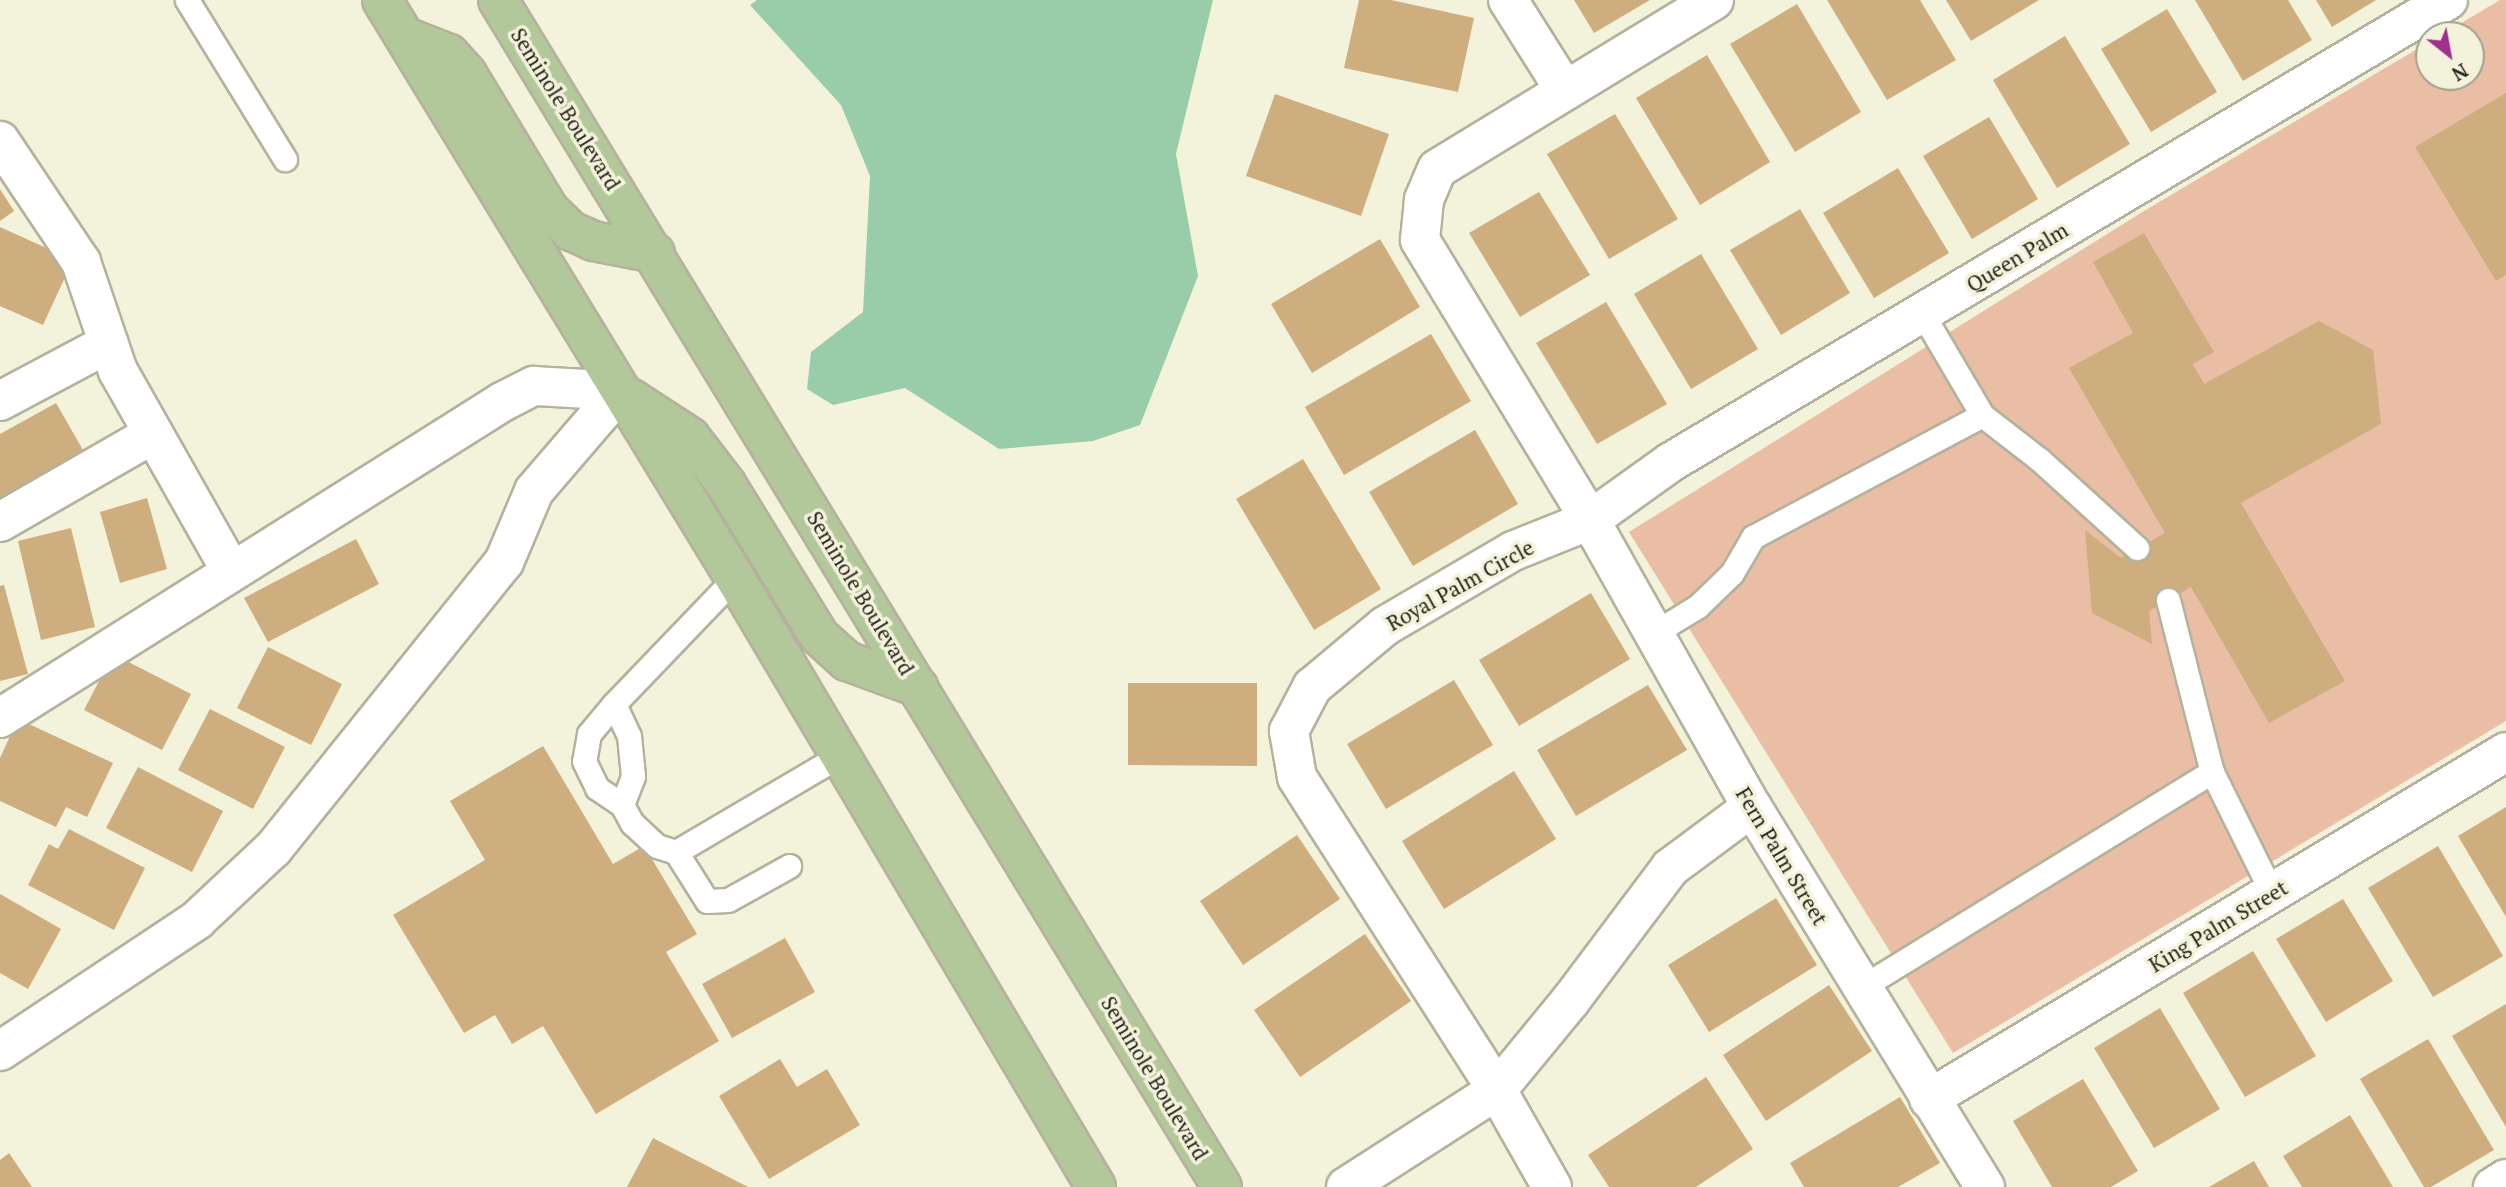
<!DOCTYPE html>
<style>
body{margin:0}
#map{position:relative;width:2506px;height:1187px;overflow:hidden;background:#f3f2da;font-family:"PT Serif",serif}
div>[style]{position:absolute}
.green>*{inset:0;background:#eabea4}
.water>*{inset:0;background:#99cdaa}
.building>*{inset:0;background:#ceae7e}
.roads{filter:drop-shadow(2px 0 #b4b29c) drop-shadow(-2px 0 #b4b29c) drop-shadow(0 2px #b4b29c) drop-shadow(0 -2px #b4b29c)}
.lane>*{height:23px;margin:-11.5px;padding:0 11.5px;transform-origin:11.5px;border-radius:11.5px;background:#fff}
.street>*{height:38px;margin:-19px;padding:0 19px;transform-origin:19px;border-radius:19px;background:#fff}
.primary>*{height:38px;margin:-19px;padding:0 19px;transform-origin:19px;border-radius:19px;background:#b3c89a}
span{translate:-50% -50%;white-space:nowrap;text-align:center;line-height:1.15;-webkit-text-stroke:7px #f3f2da;paint-order:stroke}
.street-label{font-size:21px;color:#26251c}
.north{position:absolute;left:2415px;top:21px;width:70px;height:70px;box-sizing:border-box;background:#f3f2da;border:2px solid #a1a08e;border-radius:50%;rotate:149deg;font-size:19px;font-weight:700;line-height:28px;text-align:center;color:#26251c}
.north::after{content:'';display:block;margin:auto;width:24px;height:32px;background:#9f308f;clip-path:polygon(50% 0,100% 100%,50% 72%,0 100%)}
</style>
<div id="map">
<div class="green">
<div style="clip-path:polygon(2500px 0,2506px 0,2506px 721px,1953px 1053px,1629px 532px,2144px 211px,2429px 42px,2429px 77px,2471px 77px,2471px 35px,2441px 35px)"></div>
</div>
<div class="water">
<div style="clip-path:polygon(757px 0,1213px 0,1176px 154px,1198px 276px,1140px 425px,1093px 441px,999px 449px,905px 388px,833px 405px,807px 389px,811px 352px,863px 312px,870px 176px,841px 105px,750px 5px)"></div>
</div>
<div class="building">
<div style="clip-path:polygon(1359px 0,1391px 0,1474px 18px,1458px 92px,1344px 68px)"></div>
<div style="clip-path:polygon(1574px 0,1650px 0,1594px 33px)"></div>
<div style="clip-path:polygon(1827px 0,1920px 0,1956px 60px,1887px 100px)"></div>
<div style="clip-path:polygon(1946px 0,2039px 0,1971px 41px)"></div>
<div style="clip-path:polygon(2195px 0,2288px 0,2312px 40px,2243px 81px)"></div>
<div style="clip-path:polygon(2316px 0,2376px 0,2332px 27px)"></div>
<div style="clip-path:polygon(1797px 4px,1861px 112px,1795px 152px,1730px 44px)"></div>
<div style="clip-path:polygon(2167px 9px,2217px 92px,2151px 132px,2101px 49px)"></div>
<div style="clip-path:polygon(2065px 36px,2130px 144px,2057px 188px,1993px 80px)"></div>
<div style="clip-path:polygon(1707px 55px,1770px 162px,1700px 205px,1636px 98px)"></div>
<div style="clip-path:polygon(2506px 93px,2506px 275px,2496px 281px,2415px 147px)"></div>
<div style="clip-path:polygon(1275px 94px,1389px 134px,1361px 216px,1246px 176px)"></div>
<div style="clip-path:polygon(1615px 114px,1678px 219px,1609px 259px,1547px 154px)"></div>
<div style="clip-path:polygon(1989px 117px,2038px 199px,1972px 239px,1923px 156px)"></div>
<div style="clip-path:polygon(1898px 168px,1949px 253px,1874px 298px,1823px 213px)"></div>
<div style="clip-path:polygon(0 189px,14px 211px,0 221px)"></div>
<div style="clip-path:polygon(1539px 192px,1590px 275px,1520px 317px,1469px 233px)"></div>
<div style="clip-path:polygon(1800px 209px,1850px 293px,1781px 335px,1730px 250px)"></div>
<div style="clip-path:polygon(0 227px,73px 260px,43px 325px,0 306px)"></div>
<div style="clip-path:polygon(2144px 233px,2214px 352px,2193px 364px,2204px 384px,2319px 321px,2373px 350px,2381px 424px,2241px 503px,2345px 681px,2269px 723px,2191px 587px,2149px 611px,2152px 644px,2092px 613px,2085px 530px,2121px 558px,2165px 533px,2069px 368px,2133px 333px,2093px 262px)"></div>
<div style="clip-path:polygon(1380px 239px,1420px 307px,1312px 373px,1271px 304px)"></div>
<div style="clip-path:polygon(1701px 254px,1758px 349px,1691px 389px,1634px 294px)"></div>
<div style="clip-path:polygon(1606px 302px,1667px 404px,1597px 444px,1536px 343px)"></div>
<div style="clip-path:polygon(1431px 334px,1471px 401px,1344px 475px,1305px 407px)"></div>
<div style="clip-path:polygon(56px 403px,87px 457px,0 506px,0 434px)"></div>
<div style="clip-path:polygon(1475px 430px,1518px 504px,1413px 566px,1369px 492px)"></div>
<div style="clip-path:polygon(1303px 459px,1381px 589px,1314px 630px,1236px 499px)"></div>
<div style="clip-path:polygon(147px 498px,167px 569px,120px 583px,100px 512px)"></div>
<div style="clip-path:polygon(71px 528px,95px 627px,41px 640px,18px 541px)"></div>
<div style="clip-path:polygon(356px 539px,379px 584px,268px 642px,244px 598px)"></div>
<div style="clip-path:polygon(4px 585px,28px 674px,0 681px,0 586px)"></div>
<div style="clip-path:polygon(1591px 593px,1630px 659px,1519px 726px,1479px 660px)"></div>
<div style="clip-path:polygon(268px 647px,342px 684px,311px 745px,237px 708px)"></div>
<div style="clip-path:polygon(113px 654px,191px 694px,162px 750px,84px 710px)"></div>
<div style="clip-path:polygon(1454px 680px,1493px 745px,1386px 809px,1347px 744px)"></div>
<div style="clip-path:polygon(1128px 683px,1257px 683px,1257px 766px,1128px 765px)"></div>
<div style="clip-path:polygon(1648px 685px,1687px 750px,1576px 816px,1537px 750px)"></div>
<div style="clip-path:polygon(210px 709px,285px 747px,253px 809px,178px 770px)"></div>
<div style="clip-path:polygon(18px 719px,113px 763px,87px 817px,66px 807px,56px 827px,0 801px,0 758px)"></div>
<div style="clip-path:polygon(543px 746px,613px 864px,644px 846px,697px 934px,666px 952px,719px 1041px,596px 1114px,543px 1026px,512px 1044px,495px 1015px,464px 1033px,393px 915px,485px 860px,450px 801px)"></div>
<div style="clip-path:polygon(138px 767px,223px 811px,192px 872px,106px 828px)"></div>
<div style="clip-path:polygon(1514px 771px,1556px 839px,1444px 909px,1402px 841px)"></div>
<div style="clip-path:polygon(2506px 807px,2506px 917px,2458px 836px)"></div>
<div style="clip-path:polygon(69px 829px,145px 868px,114px 930px,28px 885px,49px 844px,58px 849px)"></div>
<div style="clip-path:polygon(1297px 835px,1340px 899px,1243px 965px,1200px 901px)"></div>
<div style="clip-path:polygon(2438px 846px,2503px 956px,2433px 997px,2368px 888px)"></div>
<div style="clip-path:polygon(0 894px,61px 929px,28px 989px,0 973px)"></div>
<div style="clip-path:polygon(1776px 898px,1817px 965px,1709px 1032px,1668px 965px)"></div>
<div style="clip-path:polygon(2343px 899px,2393px 981px,2326px 1022px,2276px 939px)"></div>
<div style="clip-path:polygon(1365px 934px,1411px 1001px,1300px 1077px,1254px 1010px)"></div>
<div style="clip-path:polygon(785px 938px,815px 992px,732px 1038px,702px 984px)"></div>
<div style="clip-path:polygon(2253px 951px,2316px 1056px,2245px 1097px,2183px 993px)"></div>
<div style="clip-path:polygon(1829px 985px,1872px 1051px,1766px 1121px,1723px 1055px)"></div>
<div style="clip-path:polygon(2506px 1004px,2506px 1127px,2452px 1036px)"></div>
<div style="clip-path:polygon(2160px 1008px,2220px 1109px,2154px 1148px,2094px 1048px)"></div>
<div style="clip-path:polygon(2428px 1039px,2494px 1150px,2431px 1187px,2424px 1187px,2360px 1079px)"></div>
<div style="clip-path:polygon(780px 1059px,797px 1087px,827px 1069px,860px 1125px,769px 1179px,719px 1096px)"></div>
<div style="clip-path:polygon(1706px 1077px,1753px 1149px,1696px 1187px,1609px 1187px,1588px 1155px)"></div>
<div style="clip-path:polygon(2083px 1079px,2138px 1171px,2111px 1187px,2052px 1187px,2013px 1121px)"></div>
<div style="clip-path:polygon(1900px 1097px,1940px 1163px,1898px 1187px,1804px 1187px,1790px 1163px)"></div>
<div style="clip-path:polygon(2350px 1115px,2393px 1187px,2302px 1187px,2283px 1156px)"></div>
<div style="clip-path:polygon(653px 1138px,748px 1187px,627px 1187px)"></div>
<div style="clip-path:polygon(9px 1153px,32px 1187px,0 1187px,0 1160px)"></div>
<div style="clip-path:polygon(2254px 1161px,2269px 1187px,2209px 1187px)"></div>
</div>
<div class="roads">
<div class="lane">
<div style="left:187px;top:0;width:187px;rotate:58.4deg"></div>
<div style="left:1922px;top:313px;width:118px;rotate:59.5deg"></div>
<div style="left:1982px;top:415px;width:73px;rotate:37.8deg"></div>
<div style="left:2040px;top:460px;width:131px;rotate:42.2deg"></div>
<div style="left:2168px;top:600px;width:178px;rotate:75.7deg"></div>
<div style="left:2212px;top:772px;width:135px;rotate:63.6deg"></div>
<div style="left:1654px;top:633px;width:52px;rotate:-31.5deg"></div>
<div style="left:1698px;top:606px;width:47px;rotate:-44.1deg"></div>
<div style="left:1732px;top:573px;width:42px;rotate:-59.7deg"></div>
<div style="left:1753px;top:537px;width:259px;rotate:-28deg"></div>
<div style="left:614px;top:704px;width:39px;rotate:130deg"></div>
<div style="left:589px;top:734px;width:27px;rotate:100deg"></div>
<div style="left:584px;top:761px;width:30px;rotate:64deg"></div>
<div style="left:597px;top:788px;width:30px;rotate:34deg"></div>
<div style="left:622px;top:805px;width:31px;rotate:-69deg"></div>
<div style="left:633px;top:776px;width:40px;rotate:-95.7deg"></div>
<div style="left:629px;top:736px;width:35px;rotate:-115deg"></div>
<div style="left:614px;top:704px;width:175px;rotate:-46.2deg"></div>
<div style="left:622px;top:805px;width:21px;rotate:61deg"></div>
<div style="left:632px;top:823px;width:34px;rotate:43deg"></div>
<div style="left:657px;top:846px;width:20px;rotate:18deg"></div>
<div style="left:676px;top:852px;width:189px;rotate:-30.5deg"></div>
<div style="left:676px;top:852px;width:58px;rotate:57.7deg"></div>
<div style="left:707px;top:901px;width:21px;rotate:-3deg"></div>
<div style="left:728px;top:900px;width:70px;rotate:-29.1deg"></div>
<div style="left:1862px;top:987px;width:411px;rotate:-31.6deg"></div>
</div>
<div class="street">
<div style="left:1508px;top:0;width:105px;rotate:57.8deg"></div>
<div style="left:1714px;top:0;width:324px;rotate:148.6deg"></div>
<div style="left:1437px;top:169px;width:34px;rotate:113deg"></div>
<div style="left:1424px;top:200px;width:40px;rotate:95.7deg"></div>
<div style="left:1420px;top:240px;width:328px;rotate:58.7deg"></div>
<div style="left:1590px;top:520px;width:330px;rotate:60.6deg"></div>
<div style="left:1752px;top:807px;width:446px;rotate:58.5deg"></div>
<div style="left:0;top:141px;width:146px;rotate:56.2deg"></div>
<div style="left:81px;top:262px;width:115px;rotate:71.3deg"></div>
<div style="left:118px;top:371px;width:227px;rotate:60.5deg"></div>
<div style="left:0;top:401px;width:123px;rotate:-28deg"></div>
<div style="left:0;top:522px;width:177px;rotate:-29.9deg"></div>
<div style="left:0;top:718px;width:593px;rotate:-32.19deg"></div>
<div style="left:502px;top:402px;width:36px;rotate:-27deg"></div>
<div style="left:534px;top:386px;width:86px;rotate:3.3deg"></div>
<div style="left:0;top:1051px;width:237px;rotate:-33.6deg"></div>
<div style="left:197px;top:920px;width:104px;rotate:-43.1deg"></div>
<div style="left:273px;top:849px;width:368px;rotate:-51.2deg"></div>
<div style="left:504px;top:562px;width:77px;rotate:-67.1deg"></div>
<div style="left:534px;top:491px;width:132px;rotate:-49.3deg"></div>
<div style="left:1929px;top:1099px;width:673px;rotate:-31.02deg"></div>
<div style="left:1346px;top:1187px;width:179px;rotate:-32.7deg"></div>
<div style="left:1497px;top:1090px;width:117px;rotate:-50.6deg"></div>
<div style="left:1571px;top:1000px;width:165px;rotate:-53.1deg"></div>
<div style="left:1670px;top:868px;width:102px;rotate:-36.6deg"></div>
<div style="left:1552px;top:1187px;width:112px;rotate:-119.6deg"></div>
<div style="left:1497px;top:1090px;width:371px;rotate:-122.6deg"></div>
<div style="left:1297px;top:777px;width:47px;rotate:-99.9deg"></div>
<div style="left:1289px;top:731px;width:50px;rotate:-62.4deg"></div>
<div style="left:1312px;top:687px;width:95px;rotate:-39.9deg"></div>
<div style="left:1385px;top:626px;width:148px;rotate:-30.4deg"></div>
<div style="left:1513px;top:551px;width:83px;rotate:-21.9deg"></div>
<div style="left:1590px;top:520px;width:100px;rotate:-35.6deg"></div>
<div style="left:1671px;top:462px;width:904px;rotate:-30.74deg"></div>
<div style="left:2493px;top:1187px;width:15px;rotate:-32deg"></div>
</div>
<div class="primary">
<div style="left:382px;top:0;width:677px;rotate:58.59deg"></div>
<div style="left:735px;top:578px;width:708px;rotate:59.34deg"></div>
<div style="left:498px;top:0;width:1390px;rotate:58.62deg"></div>
<div style="left:408px;top:38px;width:44px;rotate:21.3deg"></div>
<div style="left:449px;top:54px;width:27px;rotate:48deg"></div>
<div style="left:467px;top:74px;width:159px;rotate:58.9deg"></div>
<div style="left:549px;top:210px;width:30px;rotate:44deg"></div>
<div style="left:571px;top:231px;width:24px;rotate:24deg"></div>
<div style="left:593px;top:241px;width:63px;rotate:11deg"></div>
<div style="left:630px;top:398px;width:72px;rotate:33deg"></div>
<div style="left:690px;top:437px;width:59px;rotate:52.5deg"></div>
<div style="left:726px;top:484px;width:178px;rotate:58.5deg"></div>
<div style="left:819px;top:636px;width:38px;rotate:42deg"></div>
<div style="left:847px;top:661px;width:76px;rotate:20.1deg"></div>
</div>
</div>
<div class="street-label">
<span style="left:566px;top:109px;rotate:58deg">Seminole Boulevard</span>
<span style="left:2017px;top:257px;rotate:-31deg">Queen Palm</span>
<span style="left:1460px;top:585px;rotate:-29deg">Royal Palm Circle</span>
<span style="left:861px;top:593px;rotate:59deg">Seminole Boulevard</span>
<span style="left:1782px;top:856px;rotate:59deg">Fern Palm Street</span>
<span style="left:2218px;top:926px;rotate:-31deg">King Palm Street</span>
<span style="left:1155px;top:1078px;rotate:59deg">Seminole Boulevard</span>
</div>
<div class="north">N</div>
</div>
